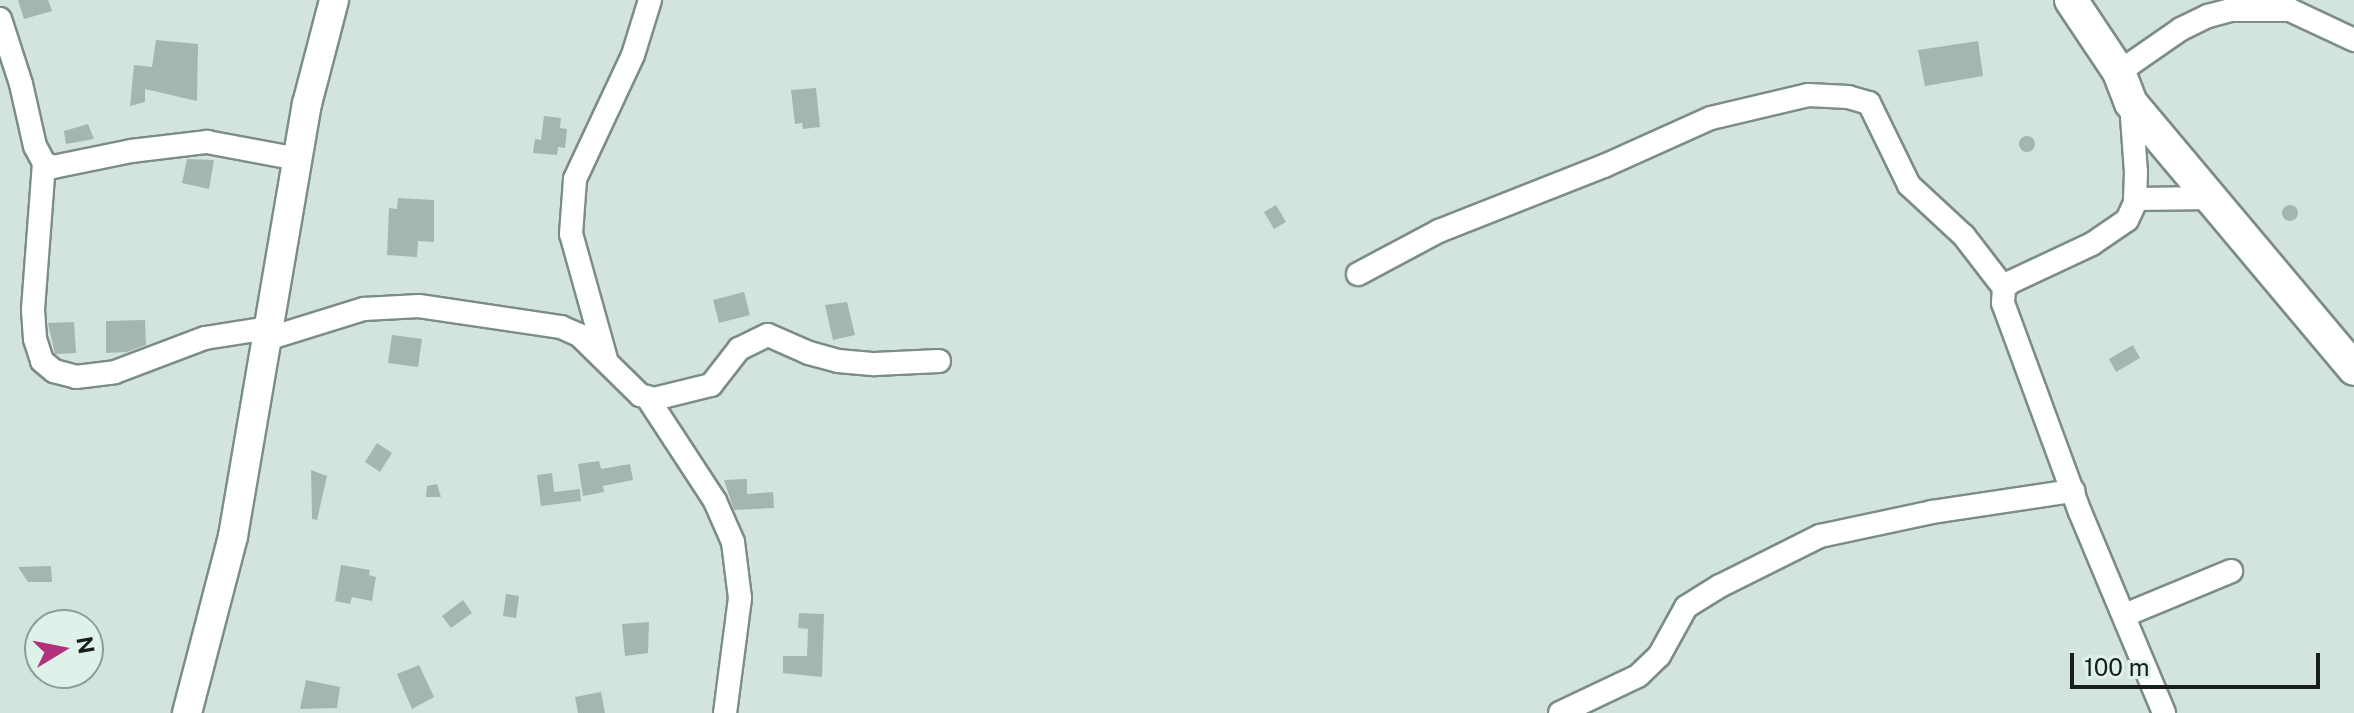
<!DOCTYPE html>
<style>
body{margin:0}
#map{position:relative;width:2354px;height:713px;overflow:hidden;background:#d2e4dd;font-family:"Public Sans",sans-serif}
div>[style]{position:absolute}
.building>*{inset:0;background:#a4b6af}
.round{border-radius:50%}
.roads{filter:drop-shadow(2px 0 #7c8d86) drop-shadow(-2px 0 #7c8d86) drop-shadow(0 2px #7c8d86) drop-shadow(0 -2px #7c8d86)}
.minor>*{height:22px;margin:-11px;padding:0 11px;transform-origin:11px;border-radius:11px;background:#fff}
.major>*{height:28px;margin:-14px;padding:0 14px;transform-origin:14px;border-radius:14px;background:#fff}
.highway>*{height:32px;margin:-16px;padding:0 16px;transform-origin:16px;border-radius:16px;background:#fff}
span{translate:-50% -50%;white-space:nowrap;text-align:center;line-height:1.15;-webkit-text-stroke:8px #dff2ea;paint-order:stroke}
.north{position:absolute;left:24px;top:609px;width:80px;height:80px;box-sizing:border-box;background:#dff2ea;border:2px solid #8f9d98;border-radius:50%;rotate:80deg;font-size:22px;font-weight:700;line-height:32px;text-align:center;color:#181e1c}
.north::after{content:'';display:block;margin:auto;width:28px;height:36px;background:#b2317c;clip-path:polygon(50% 0,100% 100%,50% 72%,0 100%)}
.scale{position:absolute;left:2070px;top:653px;width:250px;height:36px;box-sizing:border-box;border:4px solid #181e1c;border-top:0;padding-left:10px;font-size:24px;line-height:28px;white-space:nowrap;color:#181e1c;-webkit-text-stroke:6px #dff2ea;paint-order:stroke}
</style>
<div id="map">
<div class="building">
<div style="clip-path:polygon(18px 0,48px 0,52px 11px,24px 19px)"></div>
<div style="clip-path:polygon(156px 40px,198px 44px,197px 101px,145px 89px,145px 102px,130px 106px,134px 65px,152px 67px)"></div>
<div style="clip-path:polygon(1978px 41px,1983px 76px,1925px 86px,1918px 50px)"></div>
<div style="clip-path:polygon(816px 88px,820px 127px,803px 129px,802px 123px,795px 124px,791px 90px)"></div>
<div style="clip-path:polygon(544px 116px,561px 118px,560px 128px,567px 129px,565px 148px,558px 147px,557px 155px,533px 153px,535px 139px,541px 140px)"></div>
<div style="clip-path:polygon(88px 124px,94px 139px,66px 144px,64px 131px)"></div>
<div class="round" style="left:2019px;top:136px;width:16px;height:16px"></div>
<div style="clip-path:polygon(187px 159px,214px 160px,209px 189px,182px 183px)"></div>
<div style="clip-path:polygon(398px 198px,434px 200px,434px 242px,418px 241px,417px 257px,387px 255px,389px 208px,397px 209px)"></div>
<div style="clip-path:polygon(1276px 205px,1286px 222px,1274px 229px,1264px 212px)"></div>
<div class="round" style="left:2282px;top:205px;width:16px;height:16px"></div>
<div style="clip-path:polygon(744px 292px,750px 315px,719px 323px,713px 300px)"></div>
<div style="clip-path:polygon(847px 302px,855px 335px,833px 340px,825px 305px)"></div>
<div style="clip-path:polygon(145px 320px,146px 345px,127px 352px,106px 353px,106px 321px)"></div>
<div style="clip-path:polygon(74px 322px,76px 353px,55px 354px,48px 323px)"></div>
<div style="clip-path:polygon(392px 335px,422px 339px,418px 367px,388px 363px)"></div>
<div style="clip-path:polygon(2133px 345px,2140px 358px,2116px 372px,2109px 359px)"></div>
<div style="clip-path:polygon(377px 443px,392px 453px,380px 472px,365px 462px)"></div>
<div style="clip-path:polygon(599px 461px,601px 469px,630px 464px,633px 480px,603px 486px,604px 492px,583px 496px,578px 464px)"></div>
<div style="clip-path:polygon(311px 470px,327px 476px,317px 520px,312px 519px)"></div>
<div style="clip-path:polygon(552px 473px,554px 492px,580px 489px,581px 501px,541px 506px,537px 475px)"></div>
<div style="clip-path:polygon(747px 479px,747px 494px,773px 492px,774px 508px,734px 510px,724px 480px)"></div>
<div style="clip-path:polygon(437px 484px,441px 497px,426px 497px,427px 486px)"></div>
<div style="clip-path:polygon(341px 565px,370px 570px,369px 575px,376px 577px,372px 601px,352px 597px,350px 604px,335px 601px)"></div>
<div style="clip-path:polygon(51px 566px,52px 582px,28px 582px,18px 567px)"></div>
<div style="clip-path:polygon(506px 594px,519px 596px,516px 618px,503px 616px)"></div>
<div style="clip-path:polygon(463px 600px,472px 613px,451px 628px,442px 616px)"></div>
<div style="clip-path:polygon(799px 613px,824px 614px,822px 677px,783px 673px,783px 656px,807px 656px,808px 629px,798px 628px)"></div>
<div style="clip-path:polygon(649px 622px,648px 653px,625px 656px,622px 624px)"></div>
<div style="clip-path:polygon(419px 665px,434px 697px,412px 709px,397px 674px)"></div>
<div style="clip-path:polygon(306px 680px,340px 687px,337px 708px,300px 709px)"></div>
<div style="clip-path:polygon(601px 692px,605px 713px,578px 713px,575px 697px)"></div>
</div>
<div class="roads">
<div class="minor">
<div style="left:0;top:19px;width:68px;rotate:72.1deg"></div>
<div style="left:21px;top:84px;width:64px;rotate:77.3deg"></div>
<div style="left:35px;top:146px;width:19px;rotate:62deg"></div>
<div style="left:44px;top:163px;width:10px;rotate:24deg"></div>
<div style="left:53px;top:167px;width:80px;rotate:-11.6deg"></div>
<div style="left:131px;top:151px;width:77px;rotate:-6.8deg"></div>
<div style="left:207px;top:142px;width:93px;rotate:10.6deg"></div>
<div style="left:2119px;top:72px;width:75px;rotate:-34.7deg"></div>
<div style="left:2181px;top:29px;width:30px;rotate:-26deg"></div>
<div style="left:2208px;top:16px;width:24px;rotate:-15deg"></div>
<div style="left:2231px;top:10px;width:59px"></div>
<div style="left:2290px;top:10px;width:71px;rotate:25.1deg"></div>
<div style="left:2131px;top:103px;width:69px;rotate:85.9deg"></div>
<div style="left:2136px;top:172px;width:31px;rotate:92deg"></div>
<div style="left:2135px;top:203px;width:19px;rotate:115deg"></div>
<div style="left:2127px;top:220px;width:42px;rotate:145.6deg"></div>
<div style="left:2092px;top:244px;width:89px;rotate:154.9deg"></div>
<div style="left:2011px;top:282px;width:9px;rotate:139deg"></div>
<div style="left:2004px;top:288px;width:15px;rotate:94deg"></div>
<div style="left:2003px;top:303px;width:223px;rotate:69.8deg"></div>
<div style="left:2080px;top:512px;width:218px;rotate:67.3deg"></div>
<div style="left:44px;top:163px;width:147px;rotate:94.3deg"></div>
<div style="left:33px;top:310px;width:29px;rotate:86deg"></div>
<div style="left:35px;top:339px;width:23px;rotate:72deg"></div>
<div style="left:42px;top:361px;width:16px;rotate:40deg"></div>
<div style="left:54px;top:371px;width:23px;rotate:15deg"></div>
<div style="left:76px;top:377px;width:39px;rotate:-7deg"></div>
<div style="left:115px;top:372px;width:96px;rotate:-20.7deg"></div>
<div style="left:205px;top:338px;width:65px;rotate:-8.9deg"></div>
<div style="left:2135px;top:199px;width:78px;rotate:-0.7deg"></div>
<div style="left:1358px;top:274px;width:92px;rotate:-28deg"></div>
<div style="left:1439px;top:231px;width:177px;rotate:-21.5deg"></div>
<div style="left:1604px;top:166px;width:117px;rotate:-24.2deg"></div>
<div style="left:1711px;top:118px;width:100px;rotate:-13.3deg"></div>
<div style="left:1808px;top:95px;width:40px;rotate:2.9deg"></div>
<div style="left:1848px;top:97px;width:22px;rotate:16deg"></div>
<div style="left:1869px;top:103px;width:91px;rotate:64deg"></div>
<div style="left:1909px;top:185px;width:75px;rotate:42.8deg"></div>
<div style="left:1964px;top:236px;width:66px;rotate:52.4deg"></div>
<div style="left:267px;top:339px;width:102px;rotate:-17.2deg"></div>
<div style="left:364px;top:309px;width:55px;rotate:-3.1deg"></div>
<div style="left:419px;top:306px;width:144px;rotate:8.4deg"></div>
<div style="left:561px;top:327px;width:20px;rotate:24deg"></div>
<div style="left:579px;top:335px;width:86px;rotate:44.5deg"></div>
<div style="left:640px;top:395px;width:15px;rotate:16deg"></div>
<div style="left:654px;top:399px;width:59px;rotate:-13.8deg"></div>
<div style="left:711px;top:385px;width:46px;rotate:-52.1deg"></div>
<div style="left:739px;top:349px;width:32px;rotate:-26deg"></div>
<div style="left:768px;top:335px;width:45px;rotate:23.7deg"></div>
<div style="left:809px;top:353px;width:30px;rotate:15deg"></div>
<div style="left:838px;top:361px;width:37px;rotate:5deg"></div>
<div style="left:875px;top:364px;width:64px;rotate:-2.7deg"></div>
<div style="left:606px;top:359px;width:130px;rotate:-105.6deg"></div>
<div style="left:571px;top:234px;width:55px;rotate:-85.8deg"></div>
<div style="left:575px;top:179px;width:137px;rotate:-64.9deg"></div>
<div style="left:633px;top:55px;width:58px;rotate:-72.8deg"></div>
<div style="left:647px;top:397px;width:124px;rotate:56.8deg"></div>
<div style="left:715px;top:501px;width:45px;rotate:66.3deg"></div>
<div style="left:733px;top:542px;width:56px;rotate:82.9deg"></div>
<div style="left:740px;top:598px;width:116px;rotate:97.4deg"></div>
<div style="left:2125px;top:615px;width:115px;rotate:-22.5deg"></div>
<div style="left:1560px;top:713px;width:86px;rotate:-25.4deg"></div>
<div style="left:1638px;top:676px;width:29px;rotate:-44deg"></div>
<div style="left:1659px;top:656px;width:56px;rotate:-61.1deg"></div>
<div style="left:1686px;top:607px;width:40px;rotate:-32deg"></div>
<div style="left:1720px;top:586px;width:112px;rotate:-26.6deg"></div>
<div style="left:1820px;top:536px;width:115px;rotate:-12.1deg"></div>
<div style="left:1932px;top:512px;width:143px;rotate:-8.5deg"></div>
</div>
<div class="major">
<div style="left:187px;top:713px;width:183px;rotate:-75.4deg"></div>
<div style="left:233px;top:536px;width:438px;rotate:-80.3deg"></div>
<div style="left:307px;top:104px;width:107px;rotate:-75.4deg"></div>
</div>
<div class="highway">
<div style="left:2071px;top:0;width:87px;rotate:56.3deg"></div>
<div style="left:2119px;top:72px;width:33px;rotate:69deg"></div>
<div style="left:2131px;top:103px;width:347px;rotate:50deg"></div>
</div>
</div>
<div class="north">N</div>
<div class="scale">100 m</div>
</div>
